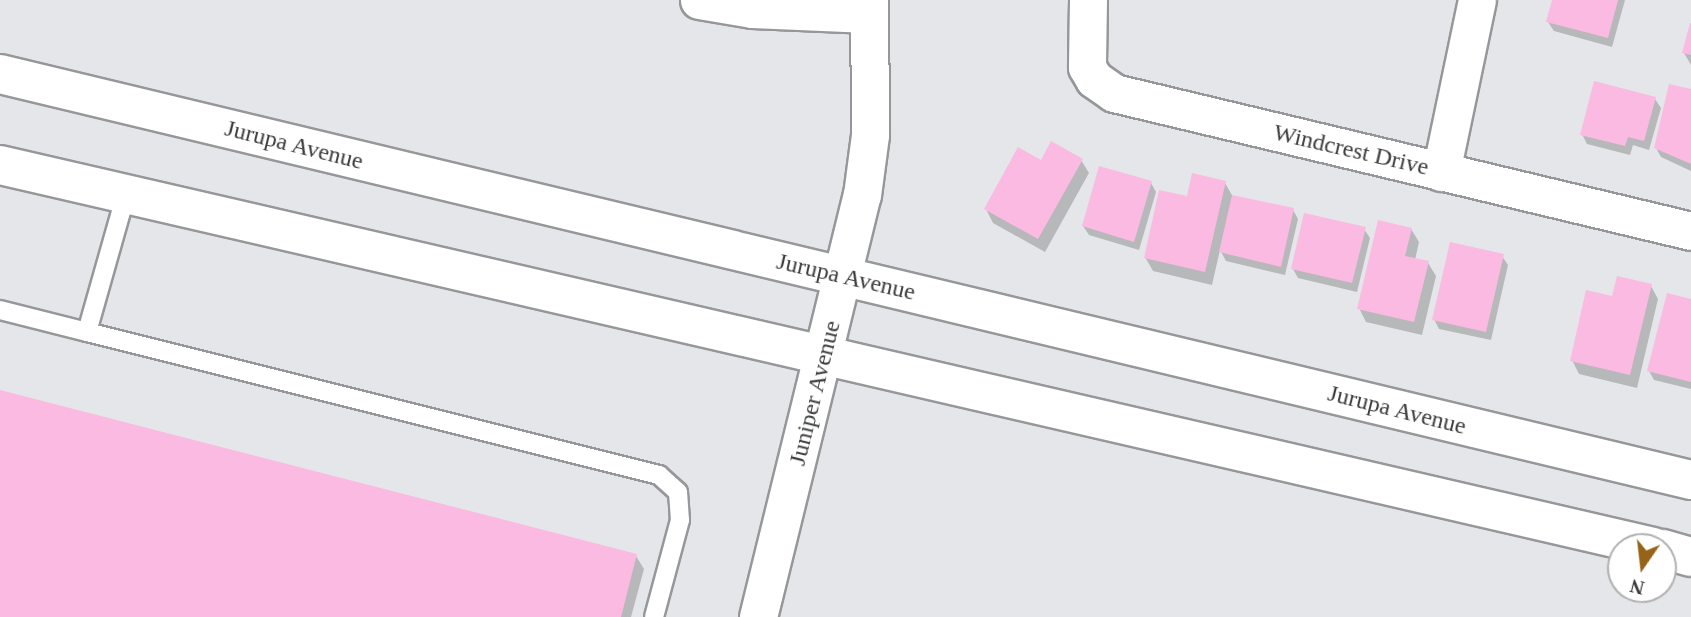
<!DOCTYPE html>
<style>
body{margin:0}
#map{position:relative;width:1691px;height:617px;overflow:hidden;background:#e5e6e9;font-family:Georgia,serif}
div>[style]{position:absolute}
.shadow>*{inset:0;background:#0003}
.building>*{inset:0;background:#fabae1}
.roads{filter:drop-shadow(2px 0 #96979a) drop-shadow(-2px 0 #96979a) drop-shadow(0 2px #96979a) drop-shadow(0 -2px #96979a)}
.service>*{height:18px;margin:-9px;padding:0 9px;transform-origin:9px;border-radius:9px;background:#fff}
.minor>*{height:37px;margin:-18.5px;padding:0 18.5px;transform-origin:18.5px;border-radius:18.5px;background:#fff}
.primary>*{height:38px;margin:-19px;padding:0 19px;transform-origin:19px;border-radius:19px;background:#fff}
span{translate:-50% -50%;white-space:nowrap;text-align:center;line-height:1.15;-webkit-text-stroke:5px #fff;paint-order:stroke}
.street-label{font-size:24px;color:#3b3c3d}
.north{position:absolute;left:1607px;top:533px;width:70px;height:70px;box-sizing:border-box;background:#fff;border:2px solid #b1b1b1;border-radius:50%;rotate:194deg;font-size:19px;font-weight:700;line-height:28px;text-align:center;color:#3b3c3d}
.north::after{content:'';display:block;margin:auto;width:24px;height:32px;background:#966417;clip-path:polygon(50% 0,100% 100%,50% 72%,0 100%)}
</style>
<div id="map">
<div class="shadow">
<div style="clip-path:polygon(1554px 0,1625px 0,1612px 47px,1554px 31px,1548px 22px)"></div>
<div style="clip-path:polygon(1691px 27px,1691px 65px,1684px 53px)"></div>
<div style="clip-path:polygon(1691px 91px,1691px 171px,1661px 157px,1656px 148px)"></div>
<div style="clip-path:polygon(1655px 99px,1661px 108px,1649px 150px,1633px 145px,1630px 155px,1587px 144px,1582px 134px)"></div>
<div style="clip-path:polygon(1081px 160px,1089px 173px,1045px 252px,993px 223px,986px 209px,1042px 163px)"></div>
<div style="clip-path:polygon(1151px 183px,1156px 192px,1139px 250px,1089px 235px,1083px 226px)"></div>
<div style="clip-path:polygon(1225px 183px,1233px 197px,1293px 210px,1298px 219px,1285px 275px,1226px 261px,1220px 250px,1212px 285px,1153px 271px,1145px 257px,1189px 198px)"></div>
<div style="clip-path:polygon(1364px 229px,1370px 238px,1357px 292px,1298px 278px,1293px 269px)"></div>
<div style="clip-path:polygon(1411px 229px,1419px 242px,1415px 260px,1428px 263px,1436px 276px,1422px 335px,1366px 322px,1359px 308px)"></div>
<div style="clip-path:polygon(1502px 256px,1508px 265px,1491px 340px,1439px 329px,1434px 319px)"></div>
<div style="clip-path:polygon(1651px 286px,1658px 299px,1637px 388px,1579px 374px,1572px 360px,1613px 299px)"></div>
<div style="clip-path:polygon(1691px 301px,1691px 389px,1654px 380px,1649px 371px)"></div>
<div style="clip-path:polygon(0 392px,636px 556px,644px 569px,631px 617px,0 617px)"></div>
</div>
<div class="building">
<div style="clip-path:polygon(1552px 0,1618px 0,1608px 38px,1546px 22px)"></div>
<div style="clip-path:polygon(1690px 23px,1691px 23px,1691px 55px,1682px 53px)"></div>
<div style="clip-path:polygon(1594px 81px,1656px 97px,1644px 141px,1628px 137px,1625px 146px,1580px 135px)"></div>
<div style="clip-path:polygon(1669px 84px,1691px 89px,1691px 164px,1654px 148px)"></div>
<div style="clip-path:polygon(1051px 141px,1083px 159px,1038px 239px,984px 209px,1018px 147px,1041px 160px)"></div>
<div style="clip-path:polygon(1099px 166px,1152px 181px,1134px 242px,1082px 226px)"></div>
<div style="clip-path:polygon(1192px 173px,1226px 181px,1205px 272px,1144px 258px,1159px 190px,1187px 196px)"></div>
<div style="clip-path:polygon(1232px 195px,1294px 208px,1281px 267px,1219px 252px)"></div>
<div style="clip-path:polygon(1304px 213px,1366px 227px,1352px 283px,1291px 269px)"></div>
<div style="clip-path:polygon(1378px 220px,1412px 228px,1405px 256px,1429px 261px,1414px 322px,1357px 309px)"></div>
<div style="clip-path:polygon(1450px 242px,1504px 254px,1486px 332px,1432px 320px)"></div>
<div style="clip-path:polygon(1617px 276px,1652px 284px,1630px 375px,1570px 361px,1586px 290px,1612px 296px)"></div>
<div style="clip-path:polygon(1667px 293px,1691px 299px,1691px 382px,1647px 371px)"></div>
<div style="clip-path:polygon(0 390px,637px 554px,621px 617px,0 617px)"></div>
</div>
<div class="roads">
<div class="service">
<div style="left:126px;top:194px;width:143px;rotate:105.8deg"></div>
<div style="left:87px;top:332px;width:590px;rotate:14.04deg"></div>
<div style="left:659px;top:475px;width:25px;rotate:42deg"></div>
<div style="left:678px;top:492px;width:28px;rotate:86deg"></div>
<div style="left:680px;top:520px;width:100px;rotate:105deg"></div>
<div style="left:0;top:310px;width:90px;rotate:14.2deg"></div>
</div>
<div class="minor">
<div style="left:699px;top:0;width:54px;rotate:9.6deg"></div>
<div style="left:752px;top:9px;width:117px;rotate:2.4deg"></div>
<div style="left:1088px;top:0;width:67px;rotate:90.9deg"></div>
<div style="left:1087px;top:67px;width:14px;rotate:60deg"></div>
<div style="left:1094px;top:79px;width:24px;rotate:35deg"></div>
<div style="left:1114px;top:93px;width:593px;rotate:13.45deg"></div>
<div style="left:1441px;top:172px;width:176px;rotate:-78.2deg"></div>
<div style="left:758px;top:617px;width:435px;rotate:-76.2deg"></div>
<div style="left:862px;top:195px;width:61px;rotate:-82.4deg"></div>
<div style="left:870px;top:135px;width:135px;rotate:-90.4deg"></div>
</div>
<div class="primary">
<div style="left:0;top:74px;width:1739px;rotate:13.5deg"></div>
<div style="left:0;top:165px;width:1697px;rotate:13.01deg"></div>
<div style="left:1663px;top:549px;width:29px;rotate:16deg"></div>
</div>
</div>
<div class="street-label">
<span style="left:294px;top:145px;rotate:14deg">Jurupa Avenue</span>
<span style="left:1351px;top:150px;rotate:13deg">Windcrest Drive</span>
<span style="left:846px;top:277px;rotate:13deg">Jurupa Avenue</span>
<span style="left:815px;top:393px;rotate:-76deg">Juniper Avenue</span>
<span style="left:1397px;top:410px;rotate:14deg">Jurupa Avenue</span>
</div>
<div class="north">N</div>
</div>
